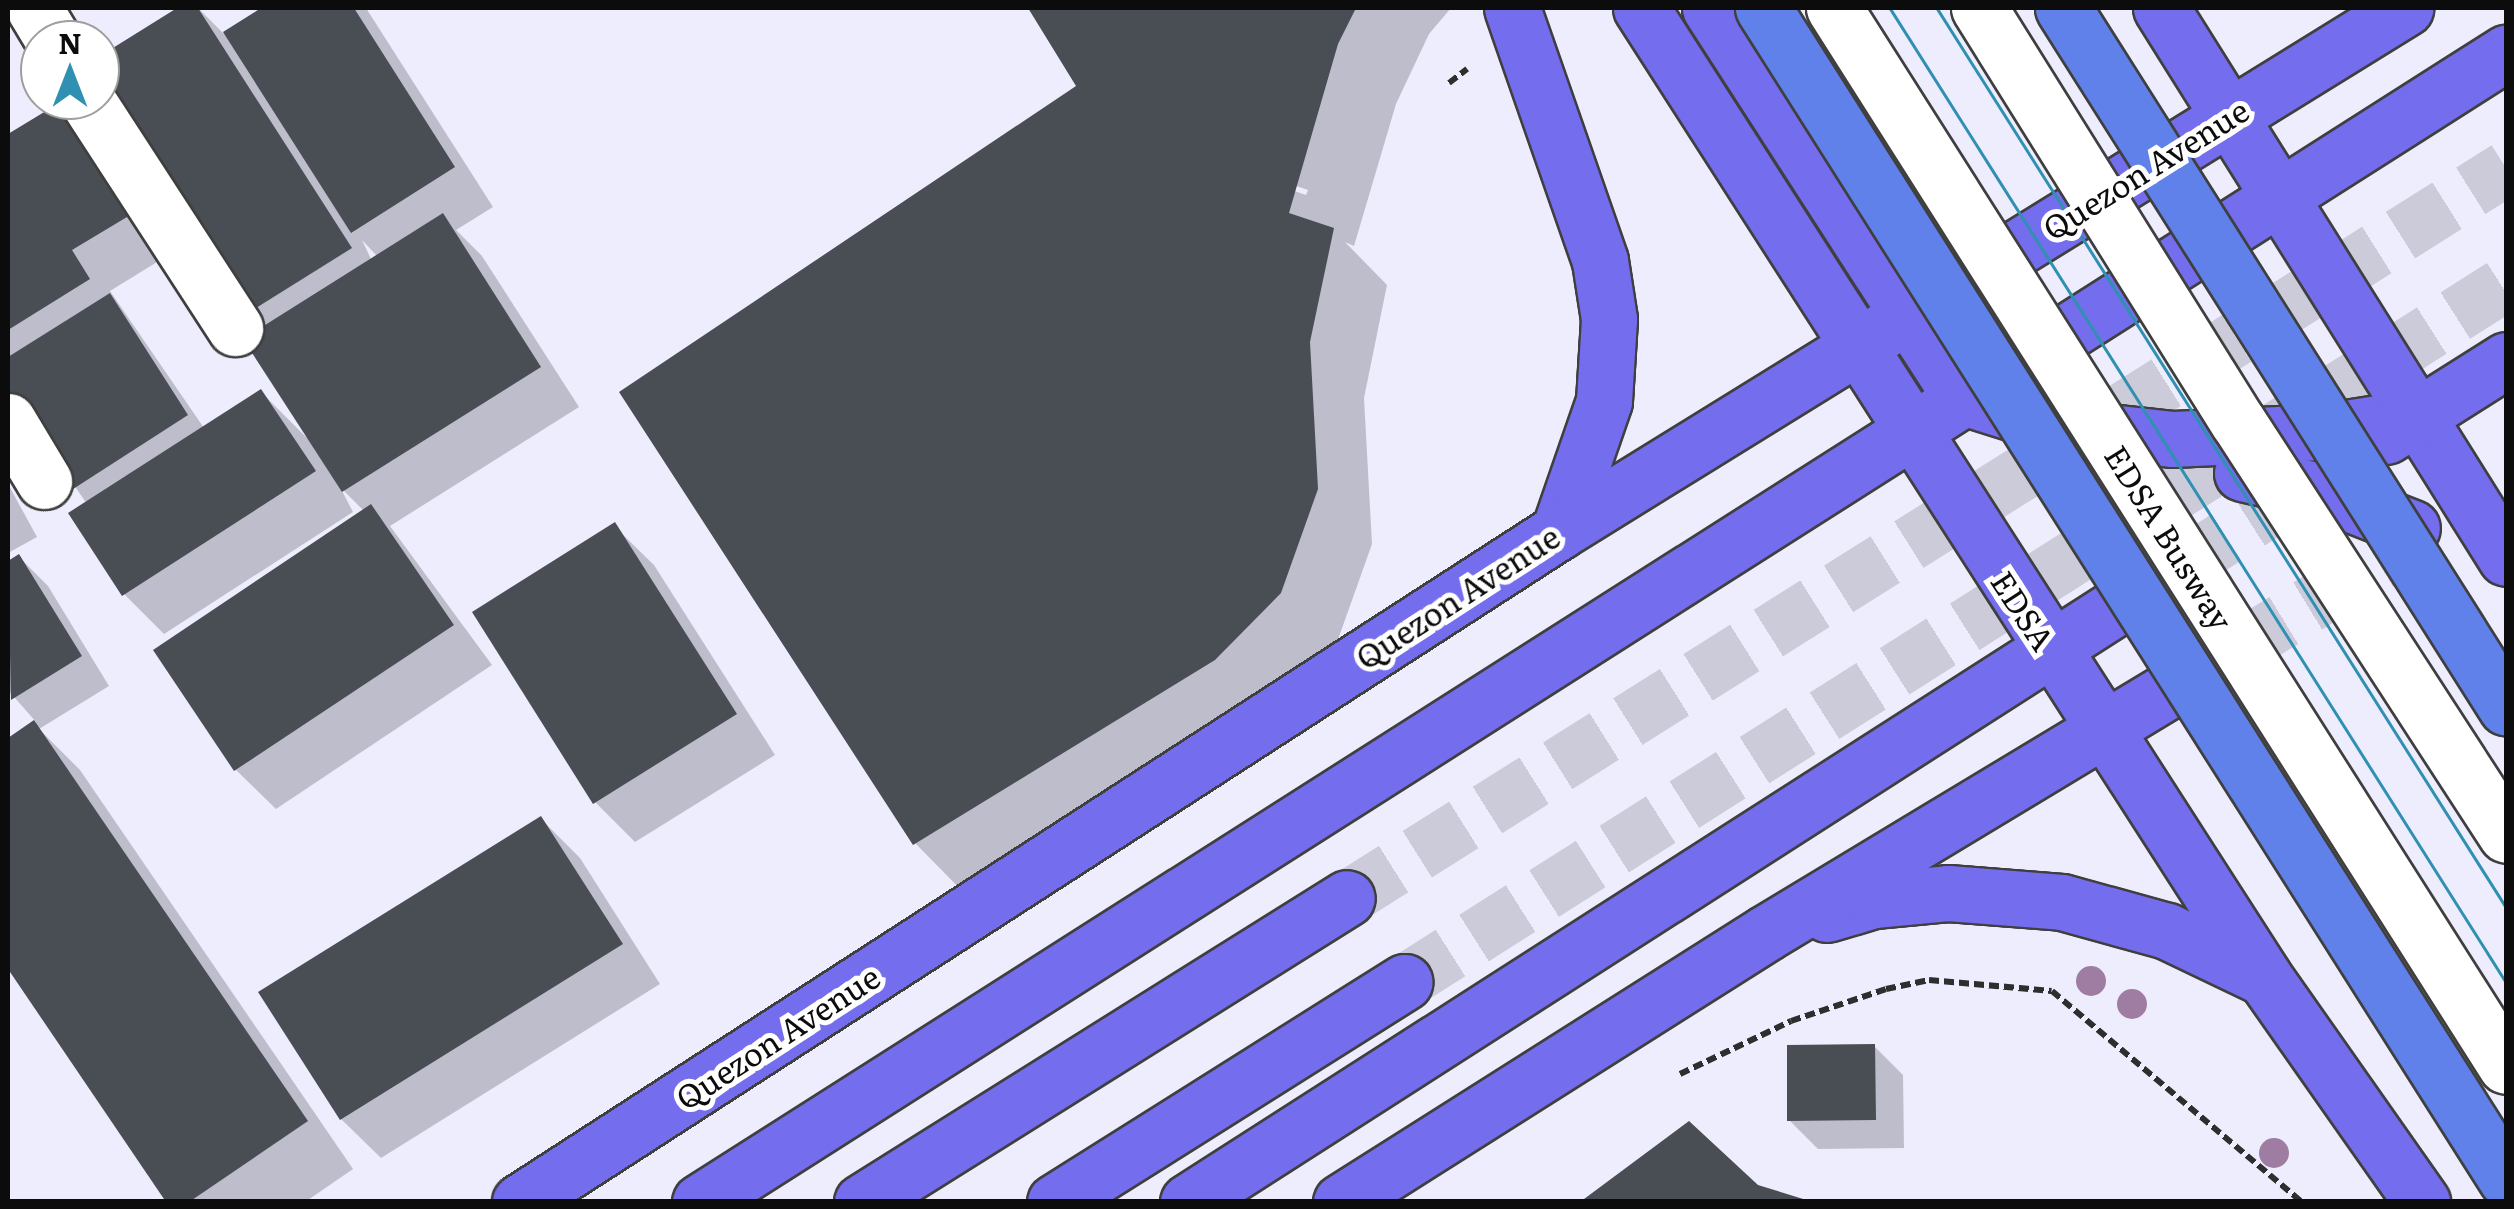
<!DOCTYPE html>
<style>
body{margin:0}
#map{position:relative;width:2514px;height:1209px;overflow:hidden;background:#eeedfe;font-family:Literata,serif}
div>[style]{position:absolute}
.shadow>*{inset:0;background:#0003}
.building>*{inset:0;background:#494d54}
.major-tunnel>*{height:55px;margin-top:-27.5px;transform-origin:0;background:repeating-linear-gradient(90deg,#cccbda 0 55px,transparent 0 83px)}
.path>*{height:6px;margin-top:-3px;transform-origin:0;background:repeating-linear-gradient(90deg,#2e2e2e 0 10px,transparent 0 15px)}
.roads{filter:drop-shadow(2px 0 #3f3f3f) drop-shadow(-2px 0 #3f3f3f) drop-shadow(0 2px #3f3f3f) drop-shadow(0 -2px #3f3f3f)}
.minor>*{height:55px;margin:-27.5px;padding:0 27.5px;transform-origin:27.5px;border-radius:27.5px;background:#fff}
.major>*{height:55px;margin:-27.5px;padding:0 27.5px;transform-origin:27.5px;border-radius:27.5px;background:#746ded}
.tram>*{height:2.5px;margin:-1.25px;padding:0 1.25px;transform-origin:1.25px;border-radius:1.25px;background:#3090b1}
.bridges{filter:drop-shadow(2px 0 #3f3f3f) drop-shadow(-2px 0 #3f3f3f) drop-shadow(0 2px #3f3f3f) drop-shadow(0 -2px #3f3f3f)}
.minor-bridge>*{height:55px;margin:-27.5px;padding:0 27.5px;transform-origin:27.5px;border-radius:27.5px;background:#fff}
.highway-bridge>*{height:55px;margin:-27.5px;padding:0 27.5px;transform-origin:27.5px;border-radius:27.5px;background:#6081e9}
.trees>*{width:30px;height:30px;margin:-15px;border-radius:50%;background:#9f7da3}
span{translate:-50% -50%;white-space:nowrap;text-align:center;line-height:1.15;-webkit-text-stroke:10px #fff;paint-order:stroke}
.street-label{font-size:32px;color:#0c0c0c}
.frame{position:absolute;inset:0;border:10px solid #0c0c0c;pointer-events:none}
.north{position:absolute;left:20px;top:20px;width:100px;height:100px;box-sizing:border-box;background:#fff;border:2px solid #9e9e9e;border-radius:50%;rotate:0deg;font-size:28px;font-weight:700;line-height:40px;text-align:center;color:#0c0c0c}
.north::after{content:'';display:block;margin:auto;width:35px;height:45px;background:#3090b1;clip-path:polygon(50% 0,100% 100%,50% 72%,0 100%)}
</style>
<div id="map">
<div class="shadow">
<div style="clip-path:polygon(evenodd,182px 8px,198px 8px,224px 34px,265px 8px,366px 8px,493px 207px,456px 230px,482px 256px,579px 407px,390px 526px,492px 665px,276px 809px,236px 770px,156px 651px,364px 511px,340px 487px,353px 512px,164px 634px,124px 594px,87px 504px,8px 389px,8px 137px,67px 101px,175px 251px,110px 291px,204px 428px,261px 392px,307px 438px,266px 327px,250px 312px,100px 59px,182px 8px,362px 240px,378px 257px,372px 261px,362px 240px)"></div>
<div style="clip-path:polygon(evenodd,1031px 8px,1451px 8px,1429px 34px,1396px 104px,1354px 246px,1345px 242px,1387px 285px,1364px 398px,1372px 544px,1335px 648px,969px 898px,915px 843px,1079px 87px,1031px 8px,1123px 127px,1308px 190px,1306px 195px,1123px 132px,1123px 127px)"></div>
<div style="clip-path:polygon(8px 484px,37px 537px,8px 553px)"></div>
<div style="clip-path:polygon(614px 526px,654px 565px,775px 755px,635px 842px,595px 802px)"></div>
<div style="clip-path:polygon(19px 557px,48px 586px,109px 686px,39px 729px,80px 770px,353px 1169px,305px 1202px,169px 1202px,8px 964px,8px 741px,36px 722px,8px 690px,8px 564px)"></div>
<div style="clip-path:polygon(541px 819px,580px 858px,660px 984px,381px 1158px,341px 1119px)"></div>
<div style="clip-path:polygon(1874px 1046px,1903px 1075px,1904px 1148px,1818px 1149px,1789px 1120px)"></div>
</div>
<div class="building">
<div style="clip-path:polygon(177px 8px,198px 8px,352px 248px,248px 313px,100px 82px,100px 56px)"></div>
<div style="clip-path:polygon(261px 8px,354px 8px,455px 167px,351px 233px,223px 32px)"></div>
<div style="clip-path:polygon(1028px 8px,1356px 8px,1338px 44px,1289px 213px,1334px 228px,1310px 342px,1318px 489px,1281px 593px,1215px 660px,913px 845px,619px 392px,1076px 86px)"></div>
<div style="clip-path:polygon(64px 100px,137px 211px,72px 250px,90px 279px,8px 330px,8px 134px)"></div>
<div style="clip-path:polygon(443px 213px,541px 367px,342px 492px,243px 339px)"></div>
<div style="clip-path:polygon(110px 293px,188px 415px,70px 491px,8px 394px,8px 357px)"></div>
<div style="clip-path:polygon(261px 389px,316px 471px,122px 596px,68px 513px)"></div>
<div style="clip-path:polygon(371px 504px,454px 625px,234px 771px,153px 650px)"></div>
<div style="clip-path:polygon(615px 522px,737px 714px,593px 804px,472px 612px)"></div>
<div style="clip-path:polygon(19px 554px,82px 656px,11px 700px,8px 561px)"></div>
<div style="clip-path:polygon(34px 720px,308px 1121px,189px 1202px,166px 1202px,8px 969px,8px 738px)"></div>
<div style="clip-path:polygon(541px 816px,623px 944px,340px 1120px,258px 992px)"></div>
<div style="clip-path:polygon(1875px 1044px,1876px 1120px,1787px 1121px,1787px 1045px)"></div>
<div style="clip-path:polygon(1689px 1121px,1758px 1185px,1813px 1202px,1580px 1202px)"></div>
</div>
<div class="major-tunnel">
<div style="left:2110px;top:611px;width:257px;rotate:-32.5deg"></div>
<div style="left:2166px;top:692px;width:265px;rotate:-31.4deg"></div>
<div style="left:1347px;top:898px;width:1370px;rotate:-32.2deg"></div>
<div style="left:1404px;top:982px;width:1305px;rotate:-32.39deg"></div>
</div>
<div class="path">
<div style="left:1449px;top:83px;width:23px;rotate:-38deg"></div>
<div style="left:1680px;top:1074px;width:123px;rotate:-25.5deg"></div>
<div style="left:1791px;top:1021px;width:100px;rotate:-18.6deg"></div>
<div style="left:1886px;top:989px;width:44px;rotate:-11.8deg"></div>
<div style="left:1929px;top:980px;width:123px;rotate:5.1deg"></div>
<div style="left:2052px;top:991px;width:327px;rotate:40.2deg"></div>
</div>
<div class="roads">
<div class="minor">
<div style="left:34px;top:8px;width:37px;rotate:59deg"></div>
<div style="left:87px;top:100px;width:272px;rotate:57deg"></div>
<div style="left:8px;top:421px;width:70px;rotate:59deg"></div>
</div>
<div class="major">
<div style="left:1512px;top:8px;width:268px;rotate:70.8deg"></div>
<div style="left:1600px;top:261px;width:59px;rotate:81.2deg"></div>
<div style="left:1609px;top:319px;width:82px;rotate:93.5deg"></div>
<div style="left:1604px;top:401px;width:138px;rotate:109.1deg"></div>
<div style="left:1641px;top:8px;width:1152px;rotate:57.26deg"></div>
<div style="left:2264px;top:977px;width:275px;rotate:54.9deg"></div>
<div style="left:1710px;top:8px;width:462px;rotate:57.2deg"></div>
<div style="left:1960px;top:396px;width:100px;rotate:17.5deg"></div>
<div style="left:2055px;top:426px;width:119px;rotate:6.3deg"></div>
<div style="left:2173px;top:439px;width:148px;rotate:-2.7deg"></div>
<div style="left:2321px;top:432px;width:96px;rotate:-9deg"></div>
<div style="left:2161px;top:8px;width:649px;rotate:57.9deg"></div>
<div style="left:2386px;top:436px;width:142px;rotate:-32.3deg"></div>
<div style="left:2242px;top:473px;width:75px;rotate:13.1deg"></div>
<div style="left:2315px;top:490px;width:104px;rotate:21.4deg"></div>
<div style="left:1827px;top:914px;width:49px;rotate:-16.6deg"></div>
<div style="left:1874px;top:900px;width:74px;rotate:-5.4deg"></div>
<div style="left:1948px;top:893px;width:114px;rotate:4.5deg"></div>
<div style="left:2062px;top:902px;width:109px;rotate:15.4deg"></div>
<div style="left:2167px;top:931px;width:106px;rotate:25.6deg"></div>
<div style="left:520px;top:1202px;width:1237px;rotate:-32.85deg"></div>
<div style="left:1559px;top:531px;width:995px;rotate:-31.72deg"></div>
<div style="left:700px;top:1202px;width:2141px;rotate:-32.47deg"></div>
<div style="left:862px;top:1202px;width:572px;rotate:-32.08deg"></div>
<div style="left:1055px;top:1202px;width:413px;rotate:-32.2deg"></div>
<div style="left:1188px;top:1202px;width:1095px;rotate:-32.66deg"></div>
<div style="left:1341px;top:1202px;width:503px;rotate:-32.33deg"></div>
<div style="left:1766px;top:933px;width:467px;rotate:-31.1deg"></div>
</div>
</div>
<div class="tram">
<div style="left:1890px;top:8px;width:1152px;rotate:57.69deg"></div>
<div style="left:1937px;top:8px;width:1064px;rotate:57.67deg"></div>
</div>
<div class="bridges">
<div class="minor-bridge">
<div style="left:1834px;top:8px;width:1253px;rotate:57.58deg"></div>
<div style="left:1979px;top:8px;width:488px;rotate:58deg"></div>
<div style="left:2238px;top:422px;width:492px;rotate:57deg"></div>
</div>
<div class="highway-bridge">
<div style="left:1763px;top:8px;width:1387px;rotate:57.6deg"></div>
<div style="left:2063px;top:8px;width:828px;rotate:57.64deg"></div>
</div>
</div>
<div class="trees">
<div style="left:2091px;top:981px"></div>
<div style="left:2132px;top:1004px"></div>
<div style="left:2274px;top:1153px"></div>
</div>
<div class="street-label">
<span style="left:2145px;top:168px;rotate:-32deg">Quezon Avenue</span>
<span style="left:2170px;top:537px;rotate:58deg">EDSA Busway</span>
<span style="left:1457px;top:596px;rotate:-33deg">Quezon Avenue</span>
<span style="left:2024px;top:610px;rotate:57deg">EDSA</span>
<span style="left:777px;top:1036px;rotate:-33deg">Quezon Avenue</span>
</div>
<div class="frame"></div>
<div class="north">N</div>
</div>
